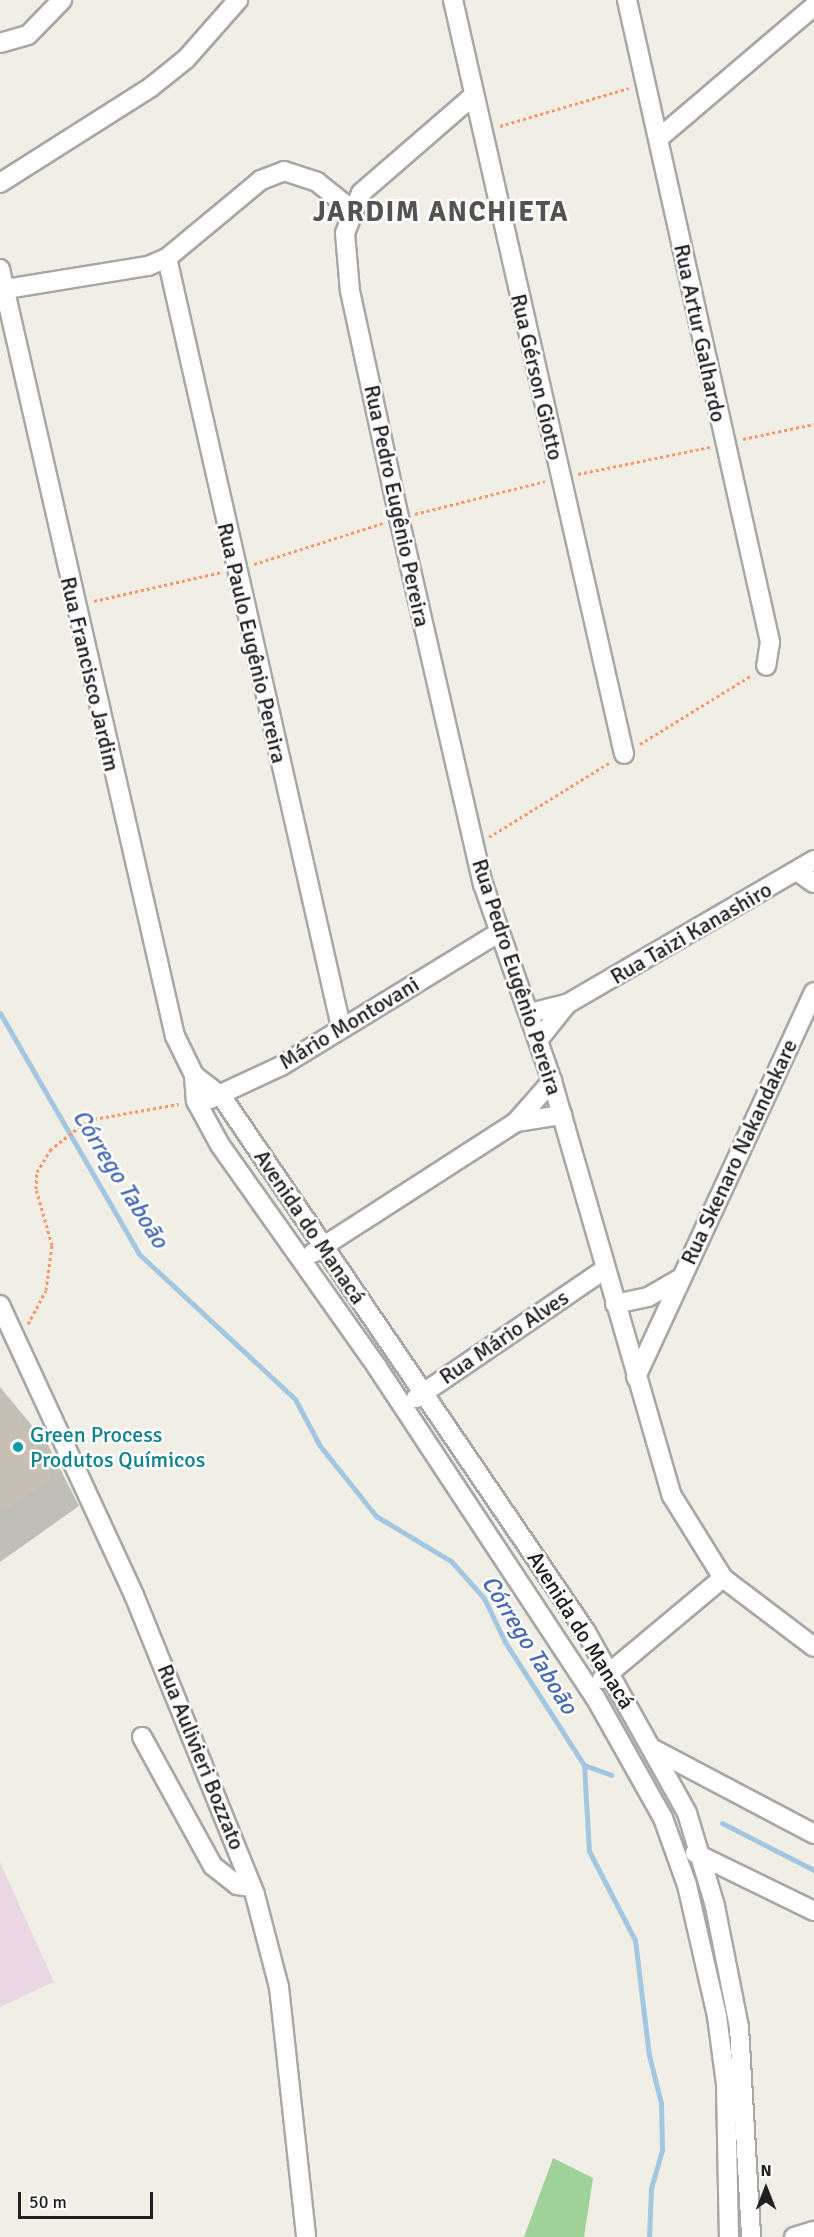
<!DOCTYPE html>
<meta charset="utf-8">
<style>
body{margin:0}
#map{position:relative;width:814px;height:2237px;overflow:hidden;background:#f1efe5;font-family:Signika,sans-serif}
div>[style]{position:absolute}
.industrial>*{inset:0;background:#ead7e3}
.forest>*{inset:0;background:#9ed298}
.shadow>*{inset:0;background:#0003}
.stream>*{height:5px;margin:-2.5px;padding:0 2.5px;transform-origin:2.5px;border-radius:2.5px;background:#a4c7e1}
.building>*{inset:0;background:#c6bfb4}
.path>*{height:3px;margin-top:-1.5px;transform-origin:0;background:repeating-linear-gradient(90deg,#ff9568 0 3px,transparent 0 6px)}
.roads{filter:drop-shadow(2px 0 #a7a7a7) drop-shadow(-2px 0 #a7a7a7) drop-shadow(0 2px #a7a7a7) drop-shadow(0 -2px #a7a7a7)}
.minor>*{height:18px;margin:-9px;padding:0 9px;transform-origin:9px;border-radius:9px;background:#fff}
.dots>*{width:16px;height:16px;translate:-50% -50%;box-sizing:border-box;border:3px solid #fff;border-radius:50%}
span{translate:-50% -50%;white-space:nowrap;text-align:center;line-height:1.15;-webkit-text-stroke:5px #fff;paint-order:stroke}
.street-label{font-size:22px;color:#202020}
.culture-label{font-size:22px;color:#0d838f}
.left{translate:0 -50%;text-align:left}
.water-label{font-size:24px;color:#4668b5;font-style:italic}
.district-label{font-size:28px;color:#535353;font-weight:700;letter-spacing:1.5px}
.north{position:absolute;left:736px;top:2159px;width:60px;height:60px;-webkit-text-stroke:4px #fff;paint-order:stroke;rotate:0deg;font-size:16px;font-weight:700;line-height:24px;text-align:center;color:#202020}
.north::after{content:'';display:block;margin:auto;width:21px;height:27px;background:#202020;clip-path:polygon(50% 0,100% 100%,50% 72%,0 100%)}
.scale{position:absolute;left:18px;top:2192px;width:135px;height:27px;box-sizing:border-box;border:3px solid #202020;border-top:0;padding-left:8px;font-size:18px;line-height:21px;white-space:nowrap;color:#202020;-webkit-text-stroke:4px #fff;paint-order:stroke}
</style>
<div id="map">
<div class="industrial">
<div style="clip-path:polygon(0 1862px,54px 1982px,0 2007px)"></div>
</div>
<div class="forest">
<div style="clip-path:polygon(553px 2158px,593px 2178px,584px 2237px,524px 2237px)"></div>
</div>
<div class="shadow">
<div style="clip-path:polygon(0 1387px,48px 1445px,79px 1506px,0 1562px)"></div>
</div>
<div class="stream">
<div style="left:0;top:1013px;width:278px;rotate:60deg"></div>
<div style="left:139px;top:1254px;width:213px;rotate:42.9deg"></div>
<div style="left:295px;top:1399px;width:53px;rotate:62deg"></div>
<div style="left:320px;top:1446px;width:90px;rotate:51.3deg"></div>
<div style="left:376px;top:1516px;width:87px;rotate:31deg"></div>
<div style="left:451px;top:1561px;width:50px;rotate:48.3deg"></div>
<div style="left:484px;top:1598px;width:49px;rotate:64.5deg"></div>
<div style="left:505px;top:1642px;width:146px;rotate:57.3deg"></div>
<div style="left:584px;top:1765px;width:86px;rotate:86.7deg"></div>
<div style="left:589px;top:1851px;width:100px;rotate:62.7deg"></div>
<div style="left:635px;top:1940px;width:116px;rotate:83.1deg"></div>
<div style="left:649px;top:2055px;width:49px;rotate:76deg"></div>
<div style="left:661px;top:2103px;width:47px;rotate:88.8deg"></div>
<div style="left:662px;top:2150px;width:40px;rotate:106deg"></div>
<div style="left:651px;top:2188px;width:49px;rotate:92.3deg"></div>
<div style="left:584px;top:1765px;width:29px;rotate:20deg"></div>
<div style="left:722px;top:1823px;width:103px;rotate:27.1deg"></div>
</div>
<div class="building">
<div style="clip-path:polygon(0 1391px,20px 1416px,52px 1478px,0 1514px)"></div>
</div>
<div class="path">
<div style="left:500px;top:126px;width:134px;rotate:-16.4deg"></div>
<div style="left:743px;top:439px;width:73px;rotate:-11.9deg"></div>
<div style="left:578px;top:474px;width:135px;rotate:-11.6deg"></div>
<div style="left:415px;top:514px;width:134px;rotate:-14.2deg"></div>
<div style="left:254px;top:564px;width:135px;rotate:-17.6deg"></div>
<div style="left:94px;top:601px;width:131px;rotate:-12.8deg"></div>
<div style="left:640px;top:744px;width:132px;rotate:-31.6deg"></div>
<div style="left:489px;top:837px;width:141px;rotate:-31.7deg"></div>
<div style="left:28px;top:1324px;width:38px;rotate:-62deg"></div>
<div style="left:46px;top:1290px;width:45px;rotate:-82.4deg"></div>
<div style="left:52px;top:1245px;width:58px;rotate:-105.9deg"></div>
<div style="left:36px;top:1189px;width:17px;rotate:-87deg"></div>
<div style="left:37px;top:1172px;width:26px;rotate:-59deg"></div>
<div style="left:50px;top:1150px;width:48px;rotate:-38.3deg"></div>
<div style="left:88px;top:1120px;width:92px;rotate:-10deg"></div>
</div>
<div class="roads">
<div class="minor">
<div style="left:453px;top:0;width:773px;rotate:77.22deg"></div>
<div style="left:627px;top:0;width:658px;rotate:77.44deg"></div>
<div style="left:770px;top:642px;width:24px;rotate:99deg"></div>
<div style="left:0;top:43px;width:29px;rotate:-16deg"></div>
<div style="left:28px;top:35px;width:49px;rotate:-45.8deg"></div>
<div style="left:473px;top:96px;width:148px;rotate:139.1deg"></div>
<div style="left:361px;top:193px;width:43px;rotate:111.8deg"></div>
<div style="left:345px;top:233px;width:58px;rotate:85.1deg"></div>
<div style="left:350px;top:291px;width:232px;rotate:77.8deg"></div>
<div style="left:399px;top:518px;width:376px;rotate:77.1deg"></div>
<div style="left:483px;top:884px;width:209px;rotate:70.7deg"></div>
<div style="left:552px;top:1081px;width:432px;rotate:73.9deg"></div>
<div style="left:672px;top:1496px;width:97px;rotate:58.1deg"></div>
<div style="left:723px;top:1578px;width:114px;rotate:37.2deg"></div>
<div style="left:659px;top:138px;width:204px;rotate:-40.4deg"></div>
<div style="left:0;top:183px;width:179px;rotate:-32.4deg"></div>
<div style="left:151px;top:87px;width:45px;rotate:-38.7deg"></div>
<div style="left:186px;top:59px;width:79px;rotate:-48.6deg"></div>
<div style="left:167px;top:258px;width:788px;rotate:77.25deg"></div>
<div style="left:0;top:269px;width:787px;rotate:77.15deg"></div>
<div style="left:175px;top:1036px;width:43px;rotate:64deg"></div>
<div style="left:194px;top:1075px;width:36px;rotate:38deg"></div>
<div style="left:222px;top:1097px;width:647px;rotate:55.77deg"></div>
<div style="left:586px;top:1632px;width:207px;rotate:60.8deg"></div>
<div style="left:687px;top:1813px;width:97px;rotate:73.2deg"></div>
<div style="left:715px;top:1906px;width:123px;rotate:78.8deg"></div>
<div style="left:739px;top:2027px;width:210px;rotate:86.7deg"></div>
<div style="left:6px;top:289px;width:144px;rotate:-9.2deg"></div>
<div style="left:148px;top:266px;width:21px;rotate:-23deg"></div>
<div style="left:167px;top:258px;width:122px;rotate:-39.7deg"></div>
<div style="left:261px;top:180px;width:25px;rotate:-21deg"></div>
<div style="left:284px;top:171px;width:35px;rotate:18deg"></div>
<div style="left:317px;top:182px;width:43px;rotate:38.5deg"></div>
<div style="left:798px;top:872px;width:19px;rotate:35deg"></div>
<div style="left:530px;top:1013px;width:38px;rotate:-14deg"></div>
<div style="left:567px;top:1004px;width:286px;rotate:-30.2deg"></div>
<div style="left:539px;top:1039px;width:45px;rotate:-51.3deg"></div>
<div style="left:194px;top:1075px;width:26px;rotate:86deg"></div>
<div style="left:196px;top:1101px;width:50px;rotate:61.4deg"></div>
<div style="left:220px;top:1145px;width:272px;rotate:54.7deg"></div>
<div style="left:377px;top:1367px;width:396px;rotate:56.6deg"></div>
<div style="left:595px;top:1697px;width:139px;rotate:60.7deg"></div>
<div style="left:663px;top:1818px;width:71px;rotate:70.3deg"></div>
<div style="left:687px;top:1885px;width:134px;rotate:77.1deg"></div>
<div style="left:717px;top:2016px;width:69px;rotate:82.5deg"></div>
<div style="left:726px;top:2084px;width:153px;rotate:88.9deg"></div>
<div style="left:210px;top:1099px;width:78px;rotate:-24.9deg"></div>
<div style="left:281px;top:1066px;width:255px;rotate:-31.5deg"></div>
<div style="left:516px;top:1122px;width:47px;rotate:-8.7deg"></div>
<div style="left:313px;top:1253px;width:242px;rotate:-32.8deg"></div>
<div style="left:516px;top:1122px;width:55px;rotate:-48.7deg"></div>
<div style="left:615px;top:1304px;width:34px;rotate:-12deg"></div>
<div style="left:648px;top:1297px;width:36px;rotate:-30deg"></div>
<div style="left:0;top:1305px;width:319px;rotate:65.2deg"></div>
<div style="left:134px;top:1595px;width:323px;rotate:68deg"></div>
<div style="left:255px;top:1895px;width:95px;rotate:75.4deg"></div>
<div style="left:279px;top:1987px;width:251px;rotate:83.8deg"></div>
<div style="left:636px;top:1377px;width:424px;rotate:-65.2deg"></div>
<div style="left:416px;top:1398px;width:229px;rotate:-34.3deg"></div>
<div style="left:602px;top:1679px;width:158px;rotate:-39.9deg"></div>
<div style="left:142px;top:1737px;width:147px;rotate:61.2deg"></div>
<div style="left:213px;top:1866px;width:31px;rotate:38deg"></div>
<div style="left:237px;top:1885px;width:15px;rotate:8deg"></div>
<div style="left:655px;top:1750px;width:180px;rotate:27.8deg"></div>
<div style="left:695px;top:1853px;width:132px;rotate:26deg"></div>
<div style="left:794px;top:2237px;width:21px;rotate:-17deg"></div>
</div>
</div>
<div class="dots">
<div style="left:18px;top:1447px;background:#0f9aa8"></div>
</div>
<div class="street-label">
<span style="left:700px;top:333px;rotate:78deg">Rua Artur Galhardo</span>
<span style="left:537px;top:377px;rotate:77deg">Rua Gérson Giotto</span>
<span style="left:397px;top:506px;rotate:78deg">Rua Pedro Eugênio Pereira</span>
<span style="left:252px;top:643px;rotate:77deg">Rua Paulo Eugênio Pereira</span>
<span style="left:90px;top:674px;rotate:77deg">Rua Francisco Jardim</span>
<span style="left:691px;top:933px;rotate:-30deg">Rua Taizi Kanashiro</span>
<span style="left:517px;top:977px;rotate:72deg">Rua Pedro Eugênio Pereira</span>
<span style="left:349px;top:1023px;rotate:-31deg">Mário Montovani</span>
<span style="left:739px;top:1152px;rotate:-65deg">Rua Skenaro Nakandakare</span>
<span style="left:310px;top:1227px;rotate:56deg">Avenida do Manacá</span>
<span style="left:504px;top:1337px;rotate:-34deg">Rua Mário Alves</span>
<span style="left:581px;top:1630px;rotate:58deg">Avenida do Manacá</span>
<span style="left:201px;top:1757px;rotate:68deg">Rua Aulivieri Bozzato</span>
</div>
<div class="culture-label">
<span class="left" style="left:30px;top:1447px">Green Process<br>Produtos Químicos</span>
</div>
<div class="water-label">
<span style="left:120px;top:1179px;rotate:58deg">Córrego Taboão</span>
<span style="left:529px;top:1645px;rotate:58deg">Córrego Taboão</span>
</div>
<div class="district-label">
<span style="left:441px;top:212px">JARDIM ANCHIETA</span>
</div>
<div class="north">N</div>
<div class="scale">50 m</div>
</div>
